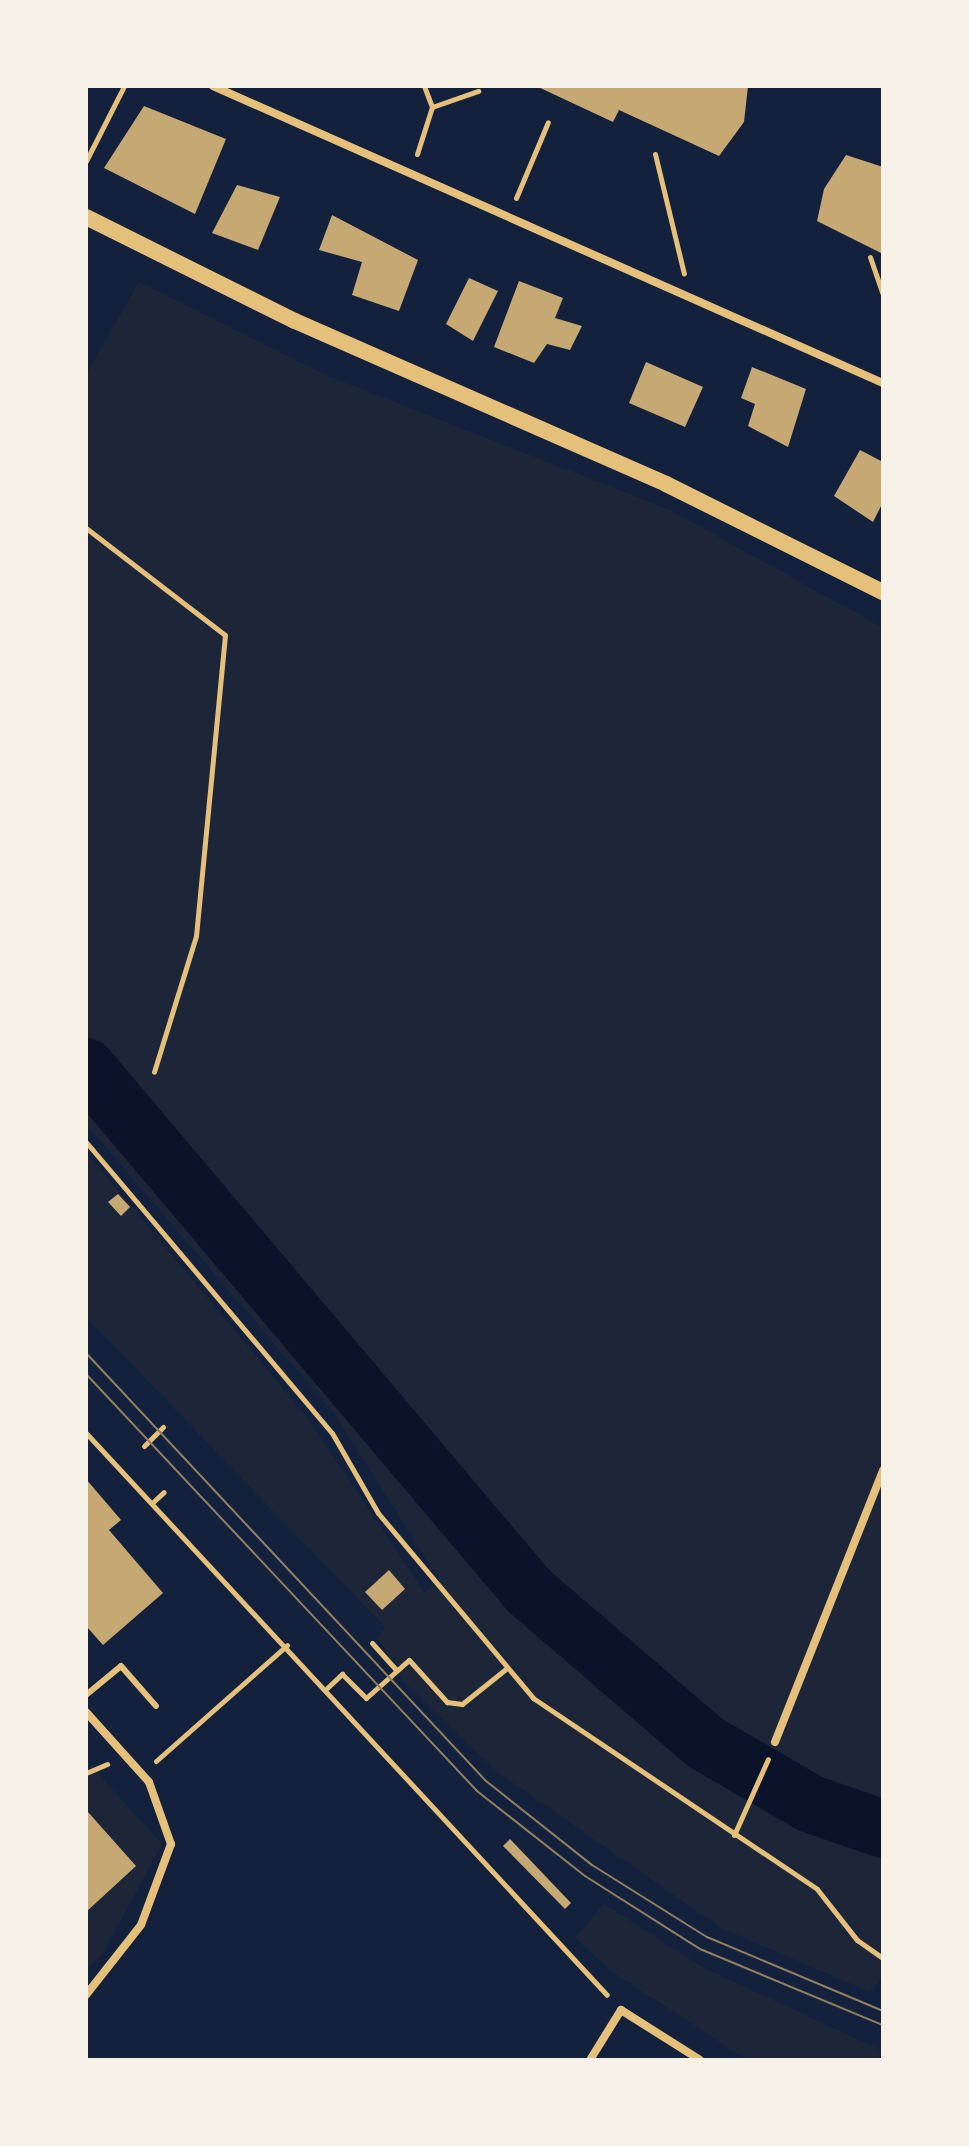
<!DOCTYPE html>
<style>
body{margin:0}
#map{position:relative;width:969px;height:2146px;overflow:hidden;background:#14213d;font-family:"Noto Sans",sans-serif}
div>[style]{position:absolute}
.green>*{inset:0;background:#1d2539}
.river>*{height:58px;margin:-29px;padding:0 29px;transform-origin:29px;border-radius:29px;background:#0b132b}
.building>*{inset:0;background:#c6a872}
.path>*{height:5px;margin:-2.5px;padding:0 2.5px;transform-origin:2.5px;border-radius:2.5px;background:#e5c07b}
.service>*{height:6px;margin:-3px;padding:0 3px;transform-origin:3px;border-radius:3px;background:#e5c07b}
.minor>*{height:8px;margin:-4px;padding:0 4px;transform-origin:4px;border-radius:4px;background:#e5c07b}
.secondary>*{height:16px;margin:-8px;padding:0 8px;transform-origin:8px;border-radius:8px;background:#e5c07b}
.tram>*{height:2px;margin:-1px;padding:0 1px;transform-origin:1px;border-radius:1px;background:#918062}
span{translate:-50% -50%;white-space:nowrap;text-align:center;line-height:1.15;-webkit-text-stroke:8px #f6f1e7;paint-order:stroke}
.frame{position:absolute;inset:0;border:88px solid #f6f1e7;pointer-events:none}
</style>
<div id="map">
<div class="green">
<div style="clip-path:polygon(139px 282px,328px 376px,670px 510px,883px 628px,883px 1977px,870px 1992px,721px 1928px,496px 1771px,403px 1681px,377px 1638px,385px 1627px,86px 1317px,86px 1152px,306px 1416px,425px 1593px,438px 1578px,334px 1413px,86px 1124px,86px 375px)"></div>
<div style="clip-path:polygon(86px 1760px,162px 1844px,102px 1955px,86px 1969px)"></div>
<div style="clip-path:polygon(604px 1904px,704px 1968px,883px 2051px,883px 2060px,747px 2060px,610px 1970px,575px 1938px)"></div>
</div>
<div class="river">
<div style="left:86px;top:1067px;width:686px;rotate:49.79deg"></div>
<div style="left:529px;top:1591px;width:233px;rotate:40.7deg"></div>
<div style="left:706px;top:1743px;width:121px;rotate:30.2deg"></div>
<div style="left:811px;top:1804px;width:76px;rotate:19.1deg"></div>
</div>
<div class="building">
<div style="clip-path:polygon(536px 86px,748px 86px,744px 122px,719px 156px,619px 110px,613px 122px)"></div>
<div style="clip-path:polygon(144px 106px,226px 139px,195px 214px,104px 168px)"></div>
<div style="clip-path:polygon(846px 155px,883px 167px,883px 254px,817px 221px,824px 189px)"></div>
<div style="clip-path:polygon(237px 185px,280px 197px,258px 250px,212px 233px)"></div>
<div style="clip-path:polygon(332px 215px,418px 260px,399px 311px,352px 295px,362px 262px,319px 250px)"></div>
<div style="clip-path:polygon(469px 278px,498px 291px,473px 341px,446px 324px)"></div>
<div style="clip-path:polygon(519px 281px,563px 298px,555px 318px,582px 326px,570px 350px,547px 344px,534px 363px,494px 347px)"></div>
<div style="clip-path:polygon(646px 362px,703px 387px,685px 427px,629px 403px)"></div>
<div style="clip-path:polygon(752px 367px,806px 389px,788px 447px,748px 426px,755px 404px,741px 398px)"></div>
<div style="clip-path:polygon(860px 450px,883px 462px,883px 502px,873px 522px,834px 496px)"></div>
<div style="clip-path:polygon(118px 1194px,130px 1207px,121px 1216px,108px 1202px)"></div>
<div style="clip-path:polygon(86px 1479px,121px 1520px,109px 1530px,163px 1593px,103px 1645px,86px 1626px)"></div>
<div style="clip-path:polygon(389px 1570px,405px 1589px,382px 1610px,365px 1592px)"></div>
<div style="clip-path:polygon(88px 1812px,136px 1866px,86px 1912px,86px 1813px)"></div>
<div style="clip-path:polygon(510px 1839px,571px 1903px,565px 1909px,503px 1846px)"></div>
</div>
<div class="path">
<div style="left:424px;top:86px;width:22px;rotate:69deg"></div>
<div style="left:417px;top:154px;width:49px;rotate:-72.3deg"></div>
<div style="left:432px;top:107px;width:49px;rotate:-19.2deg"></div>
<div style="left:655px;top:154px;width:123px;rotate:76.4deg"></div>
<div style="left:86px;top:161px;width:84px;rotate:-63.1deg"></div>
<div style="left:516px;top:198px;width:82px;rotate:-67.2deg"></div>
<div style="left:870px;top:257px;width:39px;rotate:71deg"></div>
<div style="left:86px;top:528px;width:175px;rotate:37.6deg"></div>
<div style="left:225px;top:635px;width:302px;rotate:95.5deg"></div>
<div style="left:196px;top:936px;width:142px;rotate:107.2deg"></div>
<div style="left:86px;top:1142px;width:381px;rotate:49.8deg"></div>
<div style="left:332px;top:1433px;width:92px;rotate:60.1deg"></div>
<div style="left:378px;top:1513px;width:241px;rotate:50deg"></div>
<div style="left:533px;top:1698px;width:342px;rotate:33.9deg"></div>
<div style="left:817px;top:1889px;width:65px;rotate:51.9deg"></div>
<div style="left:857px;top:1940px;width:32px;rotate:35deg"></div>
<div style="left:86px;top:1433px;width:766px;rotate:47.17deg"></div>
<div style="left:144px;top:1446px;width:27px;rotate:-45deg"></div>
<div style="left:152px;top:1503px;width:16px;rotate:-43deg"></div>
<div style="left:372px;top:1643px;width:36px;rotate:48deg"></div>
<div style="left:327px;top:1688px;width:21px;rotate:-43deg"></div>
<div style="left:342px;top:1674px;width:34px;rotate:45deg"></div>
<div style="left:366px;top:1698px;width:57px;rotate:-41.5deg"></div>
<div style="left:409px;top:1660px;width:57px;rotate:47.9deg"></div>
<div style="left:447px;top:1702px;width:15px;rotate:8deg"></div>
<div style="left:462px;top:1704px;width:58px;rotate:-38.7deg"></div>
<div style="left:156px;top:1761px;width:175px;rotate:-41.5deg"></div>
<div style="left:86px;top:1773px;width:23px;rotate:-23deg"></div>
<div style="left:734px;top:1835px;width:83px;rotate:-65.9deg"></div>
</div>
<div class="service">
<div style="left:86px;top:1695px;width:45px;rotate:-39.6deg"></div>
<div style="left:121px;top:1666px;width:53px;rotate:48.8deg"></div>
</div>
<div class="minor">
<div style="left:213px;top:86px;width:733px;rotate:23.91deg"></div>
<div style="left:86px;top:1712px;width:94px;rotate:48deg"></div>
<div style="left:149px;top:1782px;width:66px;rotate:70.5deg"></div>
<div style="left:171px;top:1844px;width:86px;rotate:110.3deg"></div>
<div style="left:141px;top:1925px;width:89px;rotate:128.2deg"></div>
<div style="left:775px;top:1742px;width:293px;rotate:-68.3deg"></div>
<div style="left:590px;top:2060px;width:59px;rotate:-58.2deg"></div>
<div style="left:621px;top:2010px;width:93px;rotate:32.3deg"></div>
</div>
<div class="secondary">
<div style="left:86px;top:217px;width:233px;rotate:26.5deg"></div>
<div style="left:295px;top:321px;width:405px;rotate:23.7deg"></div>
<div style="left:666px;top:484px;width:242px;rotate:26.5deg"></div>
</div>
<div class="tram">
<div style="left:86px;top:1353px;width:586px;rotate:46.94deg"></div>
<div style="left:486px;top:1781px;width:135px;rotate:38.4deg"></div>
<div style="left:592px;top:1865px;width:136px;rotate:32.1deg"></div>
<div style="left:707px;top:1937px;width:191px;rotate:22.8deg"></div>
<div style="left:86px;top:1374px;width:572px;rotate:46.84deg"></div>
<div style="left:477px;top:1791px;width:137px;rotate:38.2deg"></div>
<div style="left:585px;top:1876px;width:136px;rotate:32.4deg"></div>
<div style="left:700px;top:1949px;width:198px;rotate:22.6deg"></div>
</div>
<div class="frame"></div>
</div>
